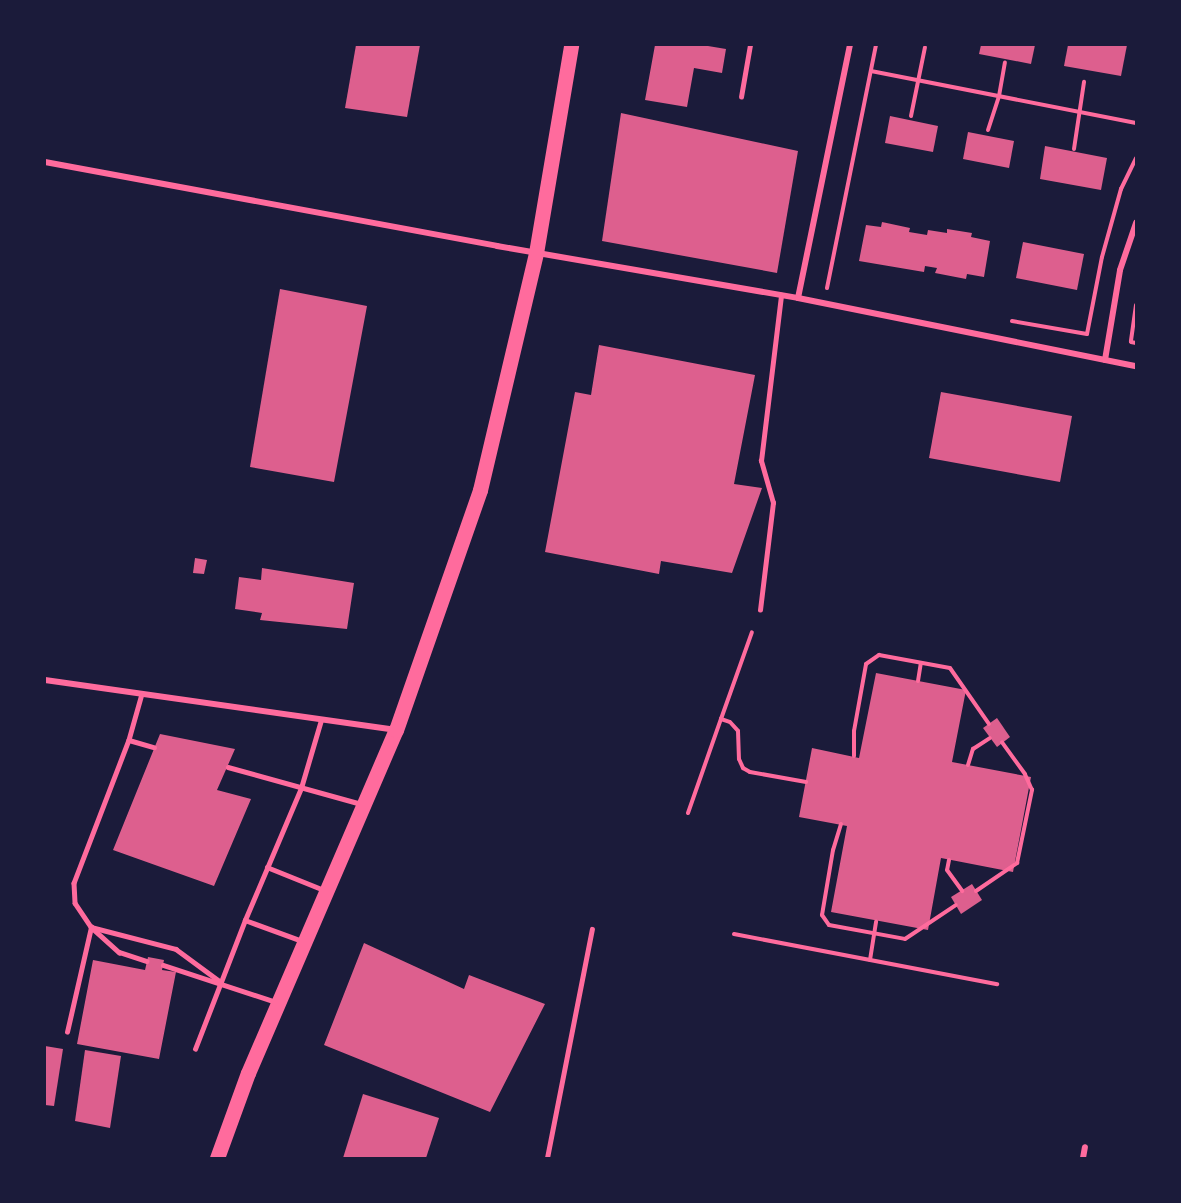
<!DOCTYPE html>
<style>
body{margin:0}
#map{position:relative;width:1181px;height:1203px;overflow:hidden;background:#1b1b3a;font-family:"Public Sans",sans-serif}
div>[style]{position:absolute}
.building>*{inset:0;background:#dd5f8e}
.path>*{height:4px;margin:-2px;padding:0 2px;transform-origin:2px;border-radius:2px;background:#ff6b9d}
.service>*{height:4.5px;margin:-2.25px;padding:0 2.25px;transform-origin:2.25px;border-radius:2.25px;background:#ff6b9d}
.minor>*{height:6px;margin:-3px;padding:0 3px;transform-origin:3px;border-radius:3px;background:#ff6b9d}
.primary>*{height:15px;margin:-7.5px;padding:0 7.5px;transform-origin:7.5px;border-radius:7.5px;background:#ff6b9d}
span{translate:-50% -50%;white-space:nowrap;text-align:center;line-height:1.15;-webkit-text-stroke:5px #1b1b3a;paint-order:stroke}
.frame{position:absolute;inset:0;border:46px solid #1b1b3a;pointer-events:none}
</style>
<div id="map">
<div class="building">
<div style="clip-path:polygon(356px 45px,420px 45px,407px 117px,345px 108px)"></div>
<div style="clip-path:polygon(655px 45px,702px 45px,726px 49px,722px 73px,694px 68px,687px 107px,645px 100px)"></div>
<div style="clip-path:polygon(981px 45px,1035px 45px,1031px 64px,979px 54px)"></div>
<div style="clip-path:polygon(1068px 45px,1127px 45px,1121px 76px,1064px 66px)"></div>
<div style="clip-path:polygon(621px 113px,798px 151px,777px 273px,602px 241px)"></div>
<div style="clip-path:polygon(890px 116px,938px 126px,933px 152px,885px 143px)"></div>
<div style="clip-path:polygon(968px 132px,1014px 141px,1009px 168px,963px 159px)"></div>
<div style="clip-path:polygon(1045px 146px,1107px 158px,1101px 190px,1040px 179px)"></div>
<div style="clip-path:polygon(882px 222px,910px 228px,909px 232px,927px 235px,928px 230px,947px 233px,947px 229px,972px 233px,971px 237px,990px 241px,984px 277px,967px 274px,966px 279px,935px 273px,937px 268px,925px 266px,924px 272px,859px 261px,866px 225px,881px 227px)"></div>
<div style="clip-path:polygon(1023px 242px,1084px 254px,1077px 290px,1016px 278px)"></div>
<div style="clip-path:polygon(280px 289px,367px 306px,334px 482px,250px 467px)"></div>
<div style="clip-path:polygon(599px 345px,755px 375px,734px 484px,762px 488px,732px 573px,661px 561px,659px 574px,545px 552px,575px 392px,591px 395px)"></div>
<div style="clip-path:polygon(941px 392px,1072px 416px,1060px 482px,929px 458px)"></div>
<div style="clip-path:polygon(195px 558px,207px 560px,204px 574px,193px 573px)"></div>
<div style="clip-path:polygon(262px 568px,354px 583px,347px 629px,260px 620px,262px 613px,235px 609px,239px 577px,261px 580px)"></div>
<div style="clip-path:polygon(876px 673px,966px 690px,952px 762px,1031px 777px,1013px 872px,941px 858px,928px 930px,831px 912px,847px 826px,799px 817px,812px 748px,859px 758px)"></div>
<div style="clip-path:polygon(997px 718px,1010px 737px,997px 747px,983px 728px)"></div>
<div style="clip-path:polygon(160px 734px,235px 749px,217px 790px,251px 799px,214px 886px,113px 850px)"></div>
<div style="clip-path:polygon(972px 884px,982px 900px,961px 914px,951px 897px)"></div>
<div style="clip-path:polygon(364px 943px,464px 989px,469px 975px,545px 1004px,490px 1112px,324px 1045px)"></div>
<div style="clip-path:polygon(148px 957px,164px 960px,162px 970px,176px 972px,159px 1059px,77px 1044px,93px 960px,145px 970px)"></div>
<div style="clip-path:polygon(45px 1046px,63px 1049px,54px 1106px,45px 1105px)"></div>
<div style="clip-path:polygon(85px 1050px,121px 1056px,110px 1128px,75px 1121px)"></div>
<div style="clip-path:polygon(363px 1094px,439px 1118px,426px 1158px,343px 1158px)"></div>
</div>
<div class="path">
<div style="left:871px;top:71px;width:270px;rotate:11.1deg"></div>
<div style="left:911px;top:116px;width:70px;rotate:-78.5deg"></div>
<div style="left:988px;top:130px;width:36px;rotate:-72deg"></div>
<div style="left:999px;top:96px;width:34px;rotate:-80deg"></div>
<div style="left:1074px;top:149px;width:68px;rotate:-81.5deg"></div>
<div style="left:827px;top:288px;width:248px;rotate:-78.6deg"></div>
<div style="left:1136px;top:305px;width:37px;rotate:98deg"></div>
<div style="left:1131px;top:342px;width:5px;rotate:11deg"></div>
<div style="left:1012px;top:321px;width:76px;rotate:9.8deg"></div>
<div style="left:1087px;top:334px;width:78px;rotate:-79deg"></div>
<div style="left:1102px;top:257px;width:71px;rotate:-74.4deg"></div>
<div style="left:1121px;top:189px;width:34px;rotate:-64deg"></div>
<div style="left:918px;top:681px;width:18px;rotate:-81deg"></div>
<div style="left:721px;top:719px;width:92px;rotate:-70.4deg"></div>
<div style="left:854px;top:756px;width:25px;rotate:-90deg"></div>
<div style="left:854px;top:731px;width:68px;rotate:-79.8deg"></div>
<div style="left:866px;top:664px;width:16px;rotate:-35deg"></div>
<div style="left:879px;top:655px;width:72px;rotate:10.4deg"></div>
<div style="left:950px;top:668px;width:68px;rotate:55.1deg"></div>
<div style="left:968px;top:765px;width:17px;rotate:-73deg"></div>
<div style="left:973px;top:749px;width:20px;rotate:-33deg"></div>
<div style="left:688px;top:813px;width:100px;rotate:-70.7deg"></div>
<div style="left:721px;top:719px;width:9px;rotate:18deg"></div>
<div style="left:730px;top:722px;width:12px;rotate:48deg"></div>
<div style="left:738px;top:731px;width:28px;rotate:88deg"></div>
<div style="left:739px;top:759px;width:10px;rotate:66deg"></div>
<div style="left:743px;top:768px;width:8px;rotate:30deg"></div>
<div style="left:750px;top:772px;width:57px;rotate:10.1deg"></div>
<div style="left:841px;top:824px;width:27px;rotate:107deg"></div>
<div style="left:833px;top:850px;width:66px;rotate:99.6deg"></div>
<div style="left:822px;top:915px;width:12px;rotate:55deg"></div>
<div style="left:829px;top:925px;width:77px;rotate:10.4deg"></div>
<div style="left:905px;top:939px;width:61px;rotate:-33.7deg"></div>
<div style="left:949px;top:860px;width:10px;rotate:101deg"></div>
<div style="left:947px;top:870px;width:26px;rotate:54deg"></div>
<div style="left:976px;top:891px;width:50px;rotate:-34.3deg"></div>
<div style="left:1017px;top:863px;width:75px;rotate:-78.4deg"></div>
<div style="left:1032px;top:790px;width:17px;rotate:-114deg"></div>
<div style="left:1025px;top:774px;width:39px;rotate:-126deg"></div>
<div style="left:734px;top:934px;width:268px;rotate:10.8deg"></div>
<div style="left:870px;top:960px;width:39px;rotate:-81deg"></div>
</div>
<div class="service">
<div style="left:741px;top:97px;width:53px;rotate:-80.2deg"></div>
<div style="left:760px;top:610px;width:108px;rotate:-83.1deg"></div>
<div style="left:773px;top:503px;width:44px;rotate:-105.9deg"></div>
<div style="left:761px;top:461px;width:167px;rotate:-83.1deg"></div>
<div style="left:142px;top:694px;width:48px;rotate:105.8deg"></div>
<div style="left:129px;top:740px;width:153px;rotate:111deg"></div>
<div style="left:74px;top:883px;width:20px;rotate:87deg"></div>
<div style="left:75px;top:903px;width:29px;rotate:56deg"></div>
<div style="left:91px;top:927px;width:38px;rotate:42deg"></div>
<div style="left:119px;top:952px;width:29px;rotate:18deg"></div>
<div style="left:129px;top:740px;width:26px;rotate:16deg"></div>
<div style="left:228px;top:767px;width:138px;rotate:15.5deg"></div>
<div style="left:267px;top:867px;width:61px;rotate:22deg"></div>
<div style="left:245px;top:920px;width:61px;rotate:20.2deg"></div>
<div style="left:163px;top:965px;width:119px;rotate:18.1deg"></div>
<div style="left:67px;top:1032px;width:108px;rotate:-77.1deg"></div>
<div style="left:91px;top:927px;width:88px;rotate:14.5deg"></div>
<div style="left:176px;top:949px;width:56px;rotate:36.3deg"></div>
<div style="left:195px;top:1049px;width:138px;rotate:-68.8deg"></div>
<div style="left:245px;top:920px;width:143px;rotate:-67deg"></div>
<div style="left:301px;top:788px;width:71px;rotate:-73.6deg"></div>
<div style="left:547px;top:1158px;width:233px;rotate:-78.9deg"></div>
</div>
<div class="minor">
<div style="left:45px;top:162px;width:460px;rotate:10.5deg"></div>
<div style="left:497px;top:246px;width:305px;rotate:9.8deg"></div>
<div style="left:798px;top:298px;width:345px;rotate:11.4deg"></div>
<div style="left:798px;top:298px;width:258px;rotate:-78.4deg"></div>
<div style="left:1105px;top:360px;width:91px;rotate:-80.5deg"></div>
<div style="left:1120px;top:270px;width:50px;rotate:-71.2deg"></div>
<div style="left:45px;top:680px;width:355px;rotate:8.1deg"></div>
<div style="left:1083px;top:1158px;width:11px;rotate:-80deg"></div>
</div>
<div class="primary">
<div style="left:217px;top:1158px;width:90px;rotate:-70deg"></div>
<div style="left:248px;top:1073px;width:374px;rotate:-66.7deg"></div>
<div style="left:396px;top:730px;width:254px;rotate:-70.7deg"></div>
<div style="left:480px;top:490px;width:244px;rotate:-76.7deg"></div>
<div style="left:536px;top:253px;width:211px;rotate:-80.4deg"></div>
</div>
<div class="frame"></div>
</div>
